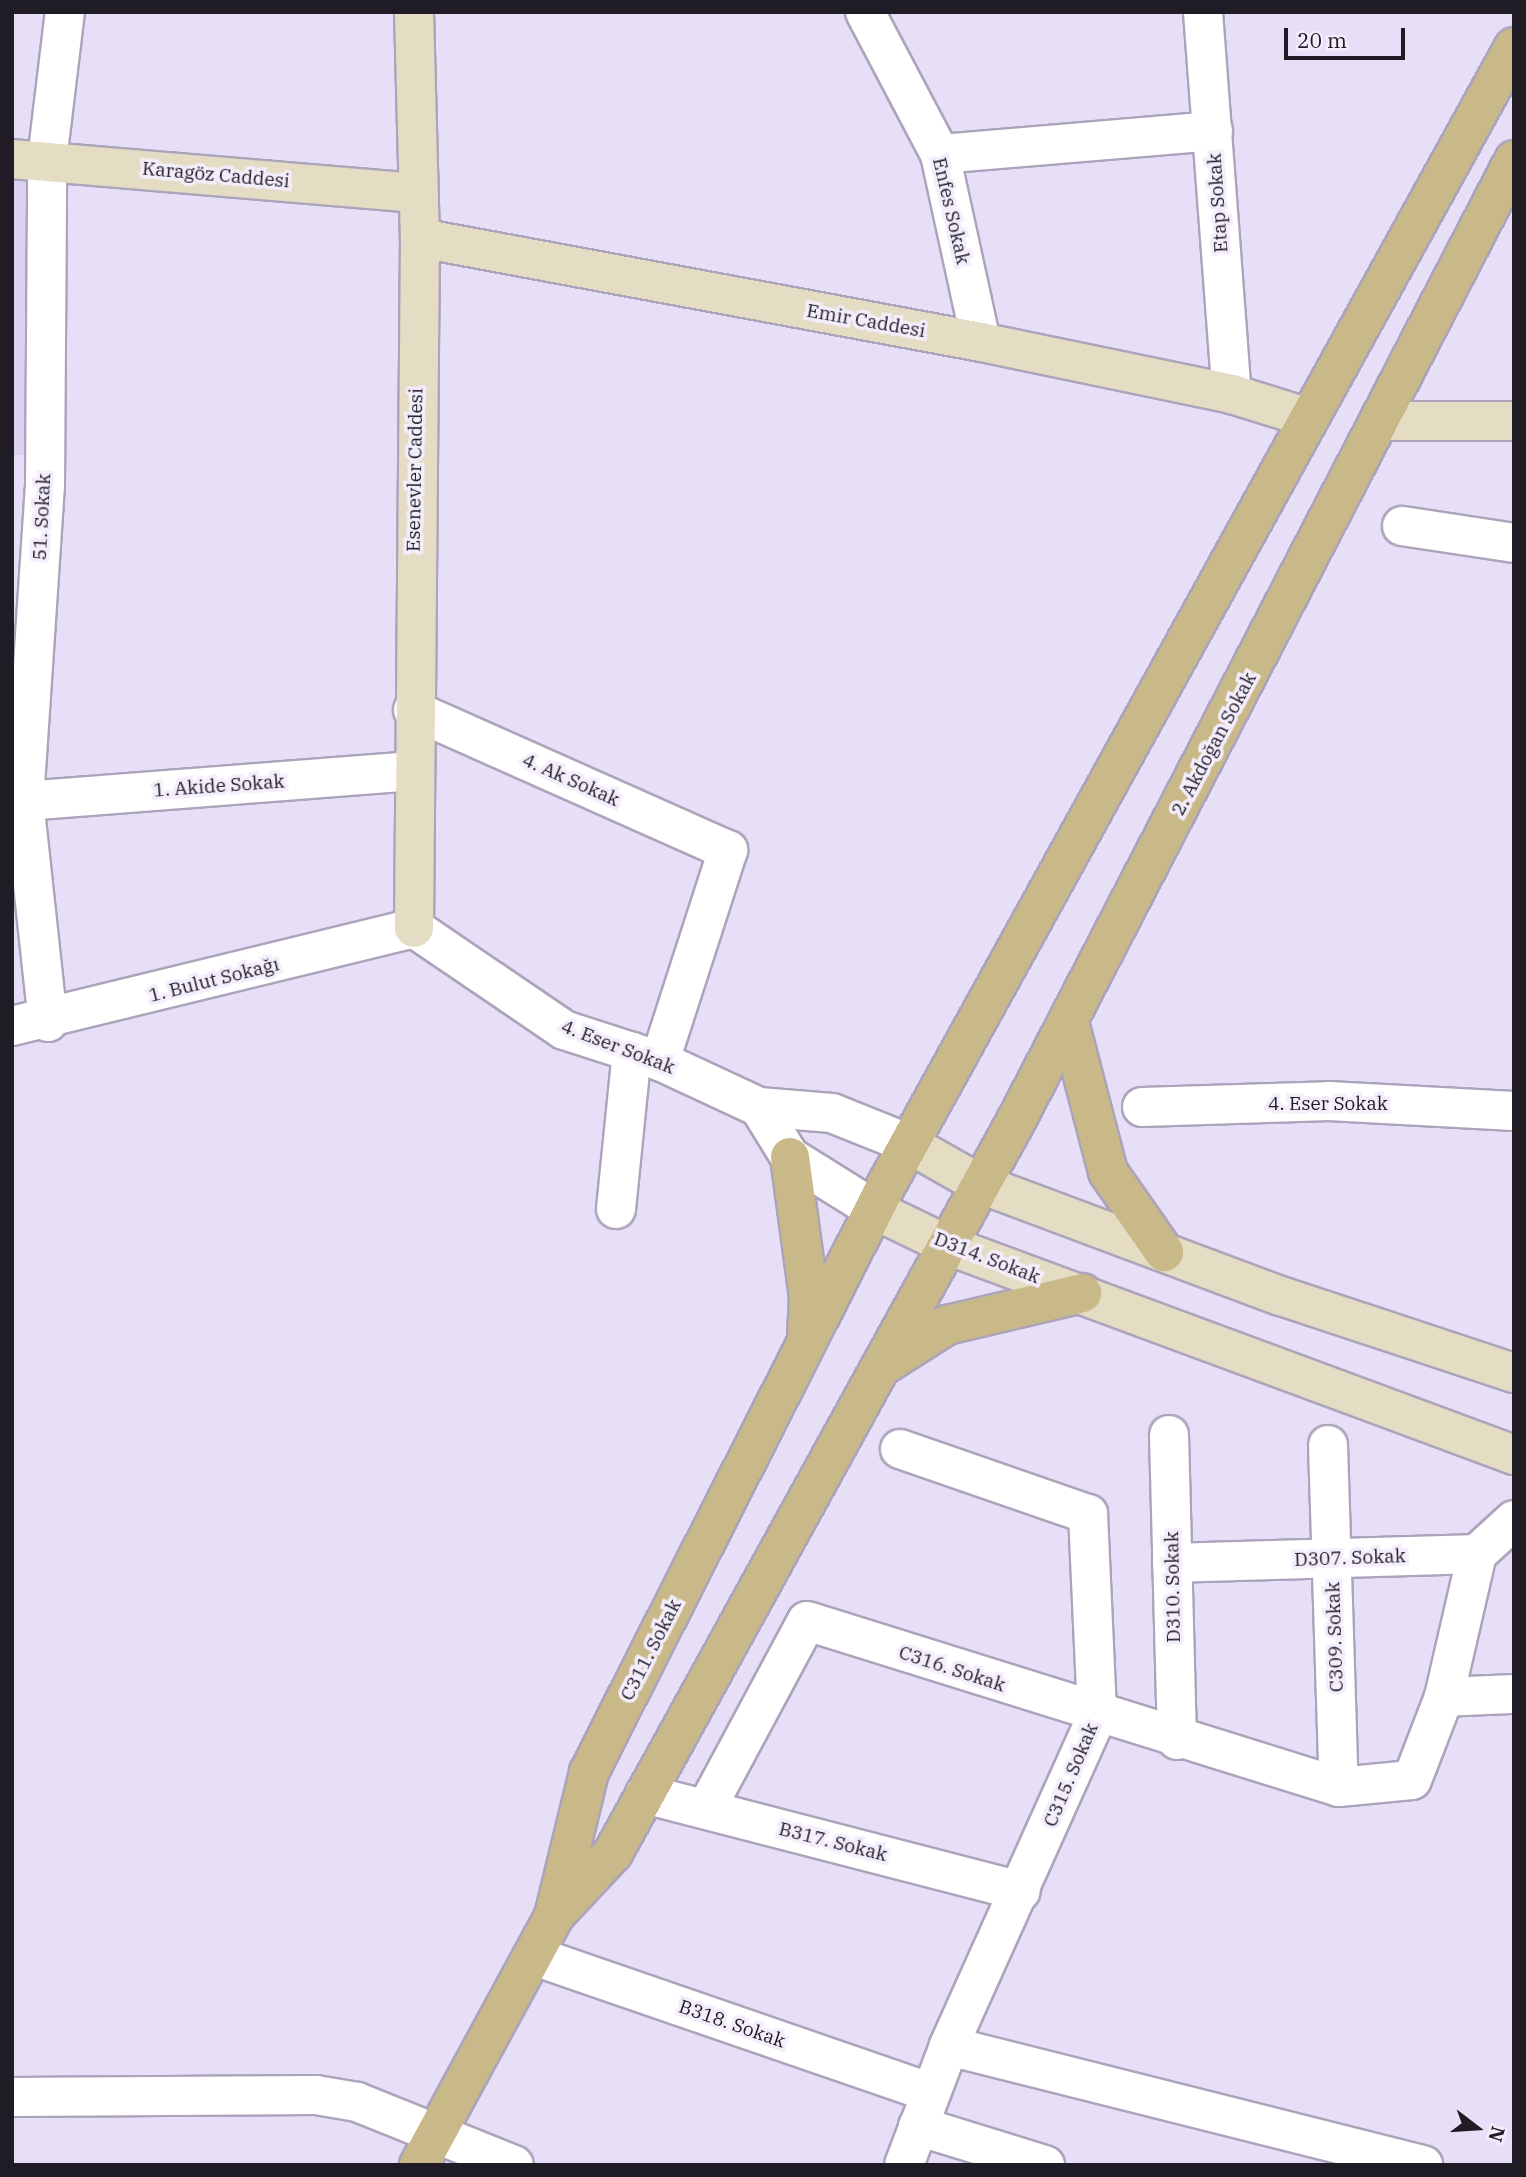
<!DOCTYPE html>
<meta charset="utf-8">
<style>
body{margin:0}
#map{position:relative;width:1526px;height:2177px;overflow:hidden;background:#e7def7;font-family:"IBM Plex Serif",serif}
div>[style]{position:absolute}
.built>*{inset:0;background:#dcd1f0}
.roads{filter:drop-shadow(2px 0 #aca4bb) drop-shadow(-2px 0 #aca4bb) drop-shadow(0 2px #aca4bb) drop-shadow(0 -2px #aca4bb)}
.minor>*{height:38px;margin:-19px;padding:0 19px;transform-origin:19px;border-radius:19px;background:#fff}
.secondary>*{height:38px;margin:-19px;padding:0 19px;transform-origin:19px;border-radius:19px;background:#e4dcc3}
.primary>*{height:38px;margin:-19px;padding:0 19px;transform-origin:19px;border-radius:19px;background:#cab988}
span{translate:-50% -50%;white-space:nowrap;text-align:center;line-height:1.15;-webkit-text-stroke:7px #f3edfc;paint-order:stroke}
.street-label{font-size:19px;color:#1f1c25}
.frame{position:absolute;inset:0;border:14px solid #1f1c25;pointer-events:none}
.north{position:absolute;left:1442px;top:2093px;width:70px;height:70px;-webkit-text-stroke:5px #f3edfc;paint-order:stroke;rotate:107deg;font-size:19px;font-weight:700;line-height:28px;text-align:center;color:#1f1c25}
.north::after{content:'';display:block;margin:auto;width:24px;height:32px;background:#1f1c25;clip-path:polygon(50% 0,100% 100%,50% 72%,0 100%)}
.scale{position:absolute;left:1284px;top:28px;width:121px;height:32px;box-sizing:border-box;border:4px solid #1f1c25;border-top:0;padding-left:9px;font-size:21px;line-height:24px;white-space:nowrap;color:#1f1c25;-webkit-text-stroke:5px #f3edfc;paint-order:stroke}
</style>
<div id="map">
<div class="built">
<div style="clip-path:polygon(12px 178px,28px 179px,25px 455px,12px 455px)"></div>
</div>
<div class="roads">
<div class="minor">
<div style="left:865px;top:12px;width:161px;rotate:62.2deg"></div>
<div style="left:940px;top:154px;width:192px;rotate:77.7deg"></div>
<div style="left:1203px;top:12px;width:383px;rotate:85.7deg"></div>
<div style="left:940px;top:154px;width:274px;rotate:-4.8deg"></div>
<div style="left:1402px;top:526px;width:113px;rotate:8.6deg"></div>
<div style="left:413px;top:710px;width:345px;rotate:24deg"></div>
<div style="left:728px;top:850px;width:222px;rotate:107.9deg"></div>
<div style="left:24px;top:801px;width:391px;rotate:-4.4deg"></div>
<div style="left:48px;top:1022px;width:222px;rotate:-96.2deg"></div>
<div style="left:24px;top:801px;width:317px;rotate:-86.2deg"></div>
<div style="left:45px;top:485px;width:325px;rotate:-89.6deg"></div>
<div style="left:47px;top:160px;width:149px;rotate:-83.1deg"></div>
<div style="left:12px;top:1026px;width:414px;rotate:-13.7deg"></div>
<div style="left:414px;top:928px;width:181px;rotate:34.2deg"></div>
<div style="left:564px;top:1030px;width:101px;rotate:17.9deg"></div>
<div style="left:660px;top:1061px;width:109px;rotate:24.9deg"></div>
<div style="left:759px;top:1107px;width:73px;rotate:4.7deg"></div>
<div style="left:832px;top:1113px;width:83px;rotate:21.9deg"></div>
<div style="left:759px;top:1107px;width:59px;rotate:58.2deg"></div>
<div style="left:790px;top:1157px;width:100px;rotate:31.9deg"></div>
<div style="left:1142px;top:1107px;width:187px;rotate:-1.8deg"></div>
<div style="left:1329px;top:1101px;width:185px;rotate:3.1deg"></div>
<div style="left:616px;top:1209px;width:158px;rotate:-84.2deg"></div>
<div style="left:1169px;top:1435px;width:305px;rotate:88.5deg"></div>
<div style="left:1328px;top:1445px;width:342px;rotate:88.2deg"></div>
<div style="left:900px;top:1449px;width:199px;rotate:19.1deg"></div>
<div style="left:1088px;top:1514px;width:202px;rotate:87.4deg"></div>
<div style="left:1097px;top:1716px;width:362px;rotate:114.2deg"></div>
<div style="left:949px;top:2046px;width:127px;rotate:110.7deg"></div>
<div style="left:1172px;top:1563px;width:305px;rotate:-1.7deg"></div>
<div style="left:1477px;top:1554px;width:50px;rotate:-42.6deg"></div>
<div style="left:1444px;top:1697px;width:70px;rotate:-2.5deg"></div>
<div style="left:645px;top:1794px;width:388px;rotate:14.5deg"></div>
<div style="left:706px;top:1809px;width:213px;rotate:-61.8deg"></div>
<div style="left:807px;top:1621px;width:557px;rotate:17.33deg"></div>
<div style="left:1339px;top:1787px;width:73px;rotate:-5.5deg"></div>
<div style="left:1412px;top:1780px;width:89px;rotate:-68.9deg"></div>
<div style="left:1444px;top:1697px;width:147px;rotate:-77deg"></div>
<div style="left:534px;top:1956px;width:419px;rotate:19deg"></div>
<div style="left:949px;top:2046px;width:489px;rotate:14.1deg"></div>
<div style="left:12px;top:2097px;width:304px;rotate:-0.4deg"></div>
<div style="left:316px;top:2095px;width:42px;rotate:9.7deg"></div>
<div style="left:357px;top:2102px;width:169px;rotate:21.9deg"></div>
<div style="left:918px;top:2126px;width:133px;rotate:17.1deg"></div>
</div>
<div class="secondary">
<div style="left:414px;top:12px;width:226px;rotate:88.5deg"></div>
<div style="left:420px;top:238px;width:690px;rotate:90.5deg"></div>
<div style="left:12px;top:159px;width:408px;rotate:4.8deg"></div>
<div style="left:420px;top:238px;width:571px;rotate:10.5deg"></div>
<div style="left:981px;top:342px;width:256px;rotate:11.7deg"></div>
<div style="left:1232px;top:394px;width:81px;rotate:17.3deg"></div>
<div style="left:1381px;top:421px;width:133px"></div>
<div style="left:909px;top:1144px;width:79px;rotate:29.5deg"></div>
<div style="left:978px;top:1183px;width:323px;rotate:20.5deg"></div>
<div style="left:1281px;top:1296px;width:245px;rotate:18.3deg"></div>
<div style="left:875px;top:1210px;width:80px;rotate:25.9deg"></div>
<div style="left:947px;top:1245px;width:605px;rotate:20.32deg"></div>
</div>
<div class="primary">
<div style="left:1069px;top:1022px;width:155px;rotate:75.4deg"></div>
<div style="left:1108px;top:1172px;width:98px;rotate:55deg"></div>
<div style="left:790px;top:1157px;width:141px;rotate:82.3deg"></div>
<div style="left:809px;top:1297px;width:34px;rotate:93deg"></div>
<div style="left:884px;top:1365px;width:75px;rotate:-32.4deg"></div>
<div style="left:947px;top:1325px;width:139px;rotate:-13.3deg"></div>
<div style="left:554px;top:1916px;width:86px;rotate:-46.9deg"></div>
<div style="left:613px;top:1853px;width:838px;rotate:-61.17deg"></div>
<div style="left:1017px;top:1119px;width:1080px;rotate:-62.6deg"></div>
<div style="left:419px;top:2165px;width:283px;rotate:-61.5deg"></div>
<div style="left:554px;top:1916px;width:148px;rotate:-76.3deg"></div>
<div style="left:589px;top:1772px;width:661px;rotate:-63.13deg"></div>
<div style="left:888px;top:1182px;width:1296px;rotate:-61.12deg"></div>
</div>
</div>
<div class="street-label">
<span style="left:216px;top:175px;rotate:5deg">Karagöz Caddesi</span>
<span style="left:1218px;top:203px;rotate:-94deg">Etap Sokak</span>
<span style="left:951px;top:211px;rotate:77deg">Enfes Sokak</span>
<span style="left:866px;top:321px;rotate:10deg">Emir Caddesi</span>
<span style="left:415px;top:470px;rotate:-89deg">Esenevler Caddesi</span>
<span style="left:42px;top:517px;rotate:-87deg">51. Sokak</span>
<span style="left:1214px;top:744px;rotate:-62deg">2. Akdoğan Sokak</span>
<span style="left:571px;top:780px;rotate:24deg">4. Ak Sokak</span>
<span style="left:219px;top:786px;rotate:-4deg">1. Akide Sokak</span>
<span style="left:214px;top:980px;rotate:-14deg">1. Bulut Sokağı</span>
<span style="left:618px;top:1047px;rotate:21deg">4. Eser Sokak</span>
<span style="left:1328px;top:1104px">4. Eser Sokak</span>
<span style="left:987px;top:1258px;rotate:21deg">D314. Sokak</span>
<span style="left:1350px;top:1558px;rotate:-2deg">D307. Sokak</span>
<span style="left:1173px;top:1587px;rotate:-91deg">D310. Sokak</span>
<span style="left:1335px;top:1637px;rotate:-92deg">C309. Sokak</span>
<span style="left:651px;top:1650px;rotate:-63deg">C311. Sokak</span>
<span style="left:952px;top:1669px;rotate:18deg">C316. Sokak</span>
<span style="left:1071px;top:1775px;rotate:-67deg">C315. Sokak</span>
<span style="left:833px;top:1842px;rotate:14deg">B317. Sokak</span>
<span style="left:732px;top:2024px;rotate:19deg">B318. Sokak</span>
</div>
<div class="frame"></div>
<div class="north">N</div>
<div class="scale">20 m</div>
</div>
